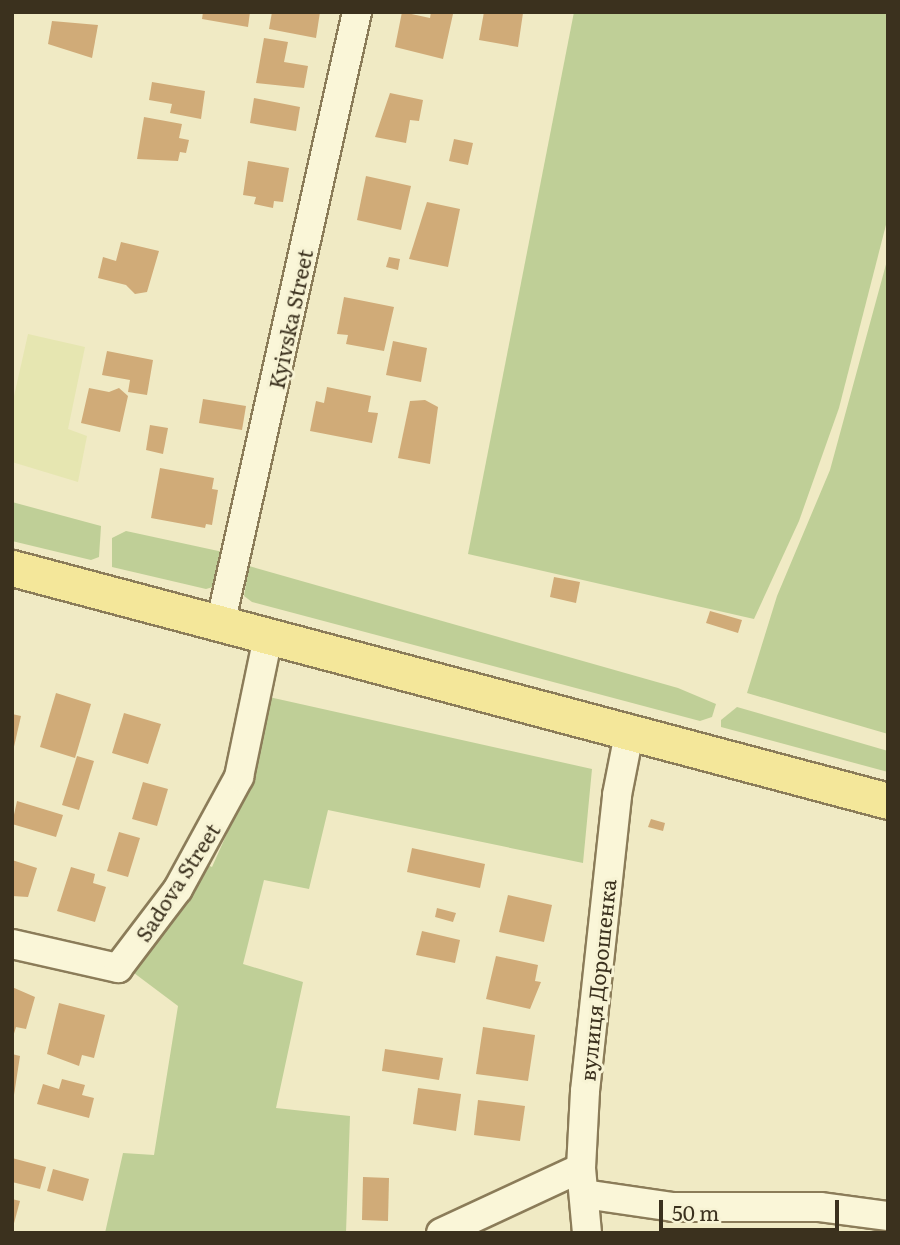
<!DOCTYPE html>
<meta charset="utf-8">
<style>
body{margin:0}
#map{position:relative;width:900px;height:1245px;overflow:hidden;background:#f0eac4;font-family:Literata,serif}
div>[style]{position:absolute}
.farmland>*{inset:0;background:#e6e6b1}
.green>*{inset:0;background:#bfcf97}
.building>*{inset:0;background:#d0ab78}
.roads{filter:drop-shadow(2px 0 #8b7c59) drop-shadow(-2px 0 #8b7c59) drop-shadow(0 2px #8b7c59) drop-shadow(0 -2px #8b7c59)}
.minor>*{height:28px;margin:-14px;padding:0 14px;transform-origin:14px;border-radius:14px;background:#faf6d8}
.major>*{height:35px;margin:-17.5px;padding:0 17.5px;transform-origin:17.5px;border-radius:17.5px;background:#f4e79a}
span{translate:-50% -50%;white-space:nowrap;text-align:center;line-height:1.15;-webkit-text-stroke:6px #f7f3d4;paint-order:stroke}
.street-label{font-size:21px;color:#3b311e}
.frame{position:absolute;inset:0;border:14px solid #3b311e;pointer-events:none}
.scale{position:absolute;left:659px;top:1200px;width:180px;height:32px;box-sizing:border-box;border:4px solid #3b311e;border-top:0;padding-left:9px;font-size:21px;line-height:24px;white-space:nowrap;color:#3b311e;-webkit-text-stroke:5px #f7f3d4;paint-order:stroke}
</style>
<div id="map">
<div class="farmland">
<div style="clip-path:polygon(28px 334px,85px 347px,68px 429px,87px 436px,78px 482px,12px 462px,12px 405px)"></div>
</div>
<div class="green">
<div style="clip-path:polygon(574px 12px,888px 12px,888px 217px,839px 408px,799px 521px,754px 619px,468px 554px)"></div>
<div style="clip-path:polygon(888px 257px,888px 734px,747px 693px,777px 596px,830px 470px)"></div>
<div style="clip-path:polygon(12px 502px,101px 526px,99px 557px,91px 560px,12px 541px)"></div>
<div style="clip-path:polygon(126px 531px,223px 552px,220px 585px,206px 589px,112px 567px,112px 538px)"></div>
<div style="clip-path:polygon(249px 566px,678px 688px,716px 704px,712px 717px,700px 721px,252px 602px,244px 596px)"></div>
<div style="clip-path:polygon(269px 697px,592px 769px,583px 863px,328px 810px,309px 889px,264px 880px,243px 964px,303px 982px,276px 1108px,350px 1116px,346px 1233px,105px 1233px,123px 1153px,154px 1155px,178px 1006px,130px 970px,203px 863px,212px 867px,246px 791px)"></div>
<div style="clip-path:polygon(737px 707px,888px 751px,888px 772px,721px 727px,721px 720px)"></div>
</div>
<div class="building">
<div style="clip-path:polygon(203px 12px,250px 12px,248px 27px,202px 19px)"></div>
<div style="clip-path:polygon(272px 12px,320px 12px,316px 38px,269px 29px)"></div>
<div style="clip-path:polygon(402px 12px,430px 18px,431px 12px,453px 14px,443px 59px,395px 47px)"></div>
<div style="clip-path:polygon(484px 12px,523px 13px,518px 47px,479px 40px)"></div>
<div style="clip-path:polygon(52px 21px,98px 25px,92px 58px,48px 44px)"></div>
<div style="clip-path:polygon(264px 38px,288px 42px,284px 62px,308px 66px,304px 88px,256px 83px)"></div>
<div style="clip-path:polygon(152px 82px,205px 91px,201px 119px,170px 113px,172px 104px,149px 100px)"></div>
<div style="clip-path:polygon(390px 93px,423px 100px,419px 121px,410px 120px,406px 143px,375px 137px)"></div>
<div style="clip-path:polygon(254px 98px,300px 107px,296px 131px,250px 123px)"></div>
<div style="clip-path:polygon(144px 117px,182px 124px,179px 138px,189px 140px,186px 153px,180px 152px,178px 161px,137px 159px)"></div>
<div style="clip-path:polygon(454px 139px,473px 143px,468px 165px,449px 161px)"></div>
<div style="clip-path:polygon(248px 161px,289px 168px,283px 202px,274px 201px,273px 208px,254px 204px,256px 197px,243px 195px)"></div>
<div style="clip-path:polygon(366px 176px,411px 186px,401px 230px,357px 220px)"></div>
<div style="clip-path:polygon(427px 202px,460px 209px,448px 267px,409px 259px)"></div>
<div style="clip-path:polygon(121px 242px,159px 251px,147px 292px,135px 294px,126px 285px,98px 278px,103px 257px,116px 261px)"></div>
<div style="clip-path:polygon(389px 257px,400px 259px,398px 270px,386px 267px)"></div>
<div style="clip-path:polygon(344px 297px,394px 307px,384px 351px,346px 344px,348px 335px,337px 334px)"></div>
<div style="clip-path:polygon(393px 341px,427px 348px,421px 382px,386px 375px)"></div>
<div style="clip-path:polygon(107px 351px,153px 360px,147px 395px,128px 392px,130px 380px,102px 375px)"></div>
<div style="clip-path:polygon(327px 387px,371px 396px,368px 412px,378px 413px,372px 443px,310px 431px,316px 401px,324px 403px)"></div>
<div style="clip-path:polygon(89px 388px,109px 392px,119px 388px,128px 396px,120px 432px,81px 423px)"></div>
<div style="clip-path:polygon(203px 399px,246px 406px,242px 430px,199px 423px)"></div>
<div style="clip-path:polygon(425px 400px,438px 407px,430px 464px,398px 458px,410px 401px)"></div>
<div style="clip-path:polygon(150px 425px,168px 428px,163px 454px,146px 450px)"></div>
<div style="clip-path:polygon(160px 468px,214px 478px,212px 489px,218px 490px,212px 525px,206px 524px,205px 528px,151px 518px)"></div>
<div style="clip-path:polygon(554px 577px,580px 582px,576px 603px,550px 597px)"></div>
<div style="clip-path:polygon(710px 611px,742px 620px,738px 633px,706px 623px)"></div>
<div style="clip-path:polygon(56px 693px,91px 704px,75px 758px,40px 747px)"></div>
<div style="clip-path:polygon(124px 713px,161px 724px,148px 764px,112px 753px)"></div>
<div style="clip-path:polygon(12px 714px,21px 716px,13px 751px,12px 751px)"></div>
<div style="clip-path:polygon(77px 756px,94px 761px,79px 810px,62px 805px)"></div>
<div style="clip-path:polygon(143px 782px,168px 789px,157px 826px,132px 819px)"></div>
<div style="clip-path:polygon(17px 801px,63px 815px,56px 837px,12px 824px)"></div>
<div style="clip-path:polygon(651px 819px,665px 823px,663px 831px,648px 827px)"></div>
<div style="clip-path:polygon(119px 832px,140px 838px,128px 877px,107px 871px)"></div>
<div style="clip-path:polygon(412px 848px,485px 864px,480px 888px,407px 872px)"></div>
<div style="clip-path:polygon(12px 860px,37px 868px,28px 897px,12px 896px)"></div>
<div style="clip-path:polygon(71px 867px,95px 874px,93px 883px,106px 887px,95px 922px,57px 911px)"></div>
<div style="clip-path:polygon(508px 895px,552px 905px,544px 942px,499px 932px)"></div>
<div style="clip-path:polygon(437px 908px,456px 913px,453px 922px,435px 917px)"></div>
<div style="clip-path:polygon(422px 931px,460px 940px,455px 963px,416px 955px)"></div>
<div style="clip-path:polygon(496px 956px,538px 965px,535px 981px,541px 982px,530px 1009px,486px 999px)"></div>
<div style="clip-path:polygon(12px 987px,35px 997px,26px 1029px,16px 1027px,13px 1037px)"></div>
<div style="clip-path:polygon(59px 1003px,105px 1015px,94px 1058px,82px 1055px,79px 1066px,47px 1054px)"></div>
<div style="clip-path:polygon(483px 1027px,535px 1035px,528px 1081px,476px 1074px)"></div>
<div style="clip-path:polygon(385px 1049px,443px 1058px,439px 1080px,382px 1071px)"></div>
<div style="clip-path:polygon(12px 1054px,20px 1056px,14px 1095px,12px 1094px)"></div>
<div style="clip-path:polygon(62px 1079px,85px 1085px,82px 1095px,94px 1098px,89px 1118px,37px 1104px,43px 1084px,59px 1089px)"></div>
<div style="clip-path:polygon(418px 1088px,461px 1094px,456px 1131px,413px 1124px)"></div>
<div style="clip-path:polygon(478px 1100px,525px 1106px,520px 1141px,474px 1135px)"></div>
<div style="clip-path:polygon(12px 1158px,46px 1167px,40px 1189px,12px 1182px)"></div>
<div style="clip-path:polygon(53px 1169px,89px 1179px,83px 1201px,47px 1191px)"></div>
<div style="clip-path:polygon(363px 1177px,389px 1178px,388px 1221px,362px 1220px)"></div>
<div style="clip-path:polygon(12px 1199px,20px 1201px,13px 1227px,12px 1226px)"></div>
</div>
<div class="roads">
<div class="minor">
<div style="left:220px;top:625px;width:628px;rotate:-77.4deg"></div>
<div style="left:12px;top:944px;width:109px;rotate:12.8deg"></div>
<div style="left:118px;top:968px;width:99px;rotate:-52.8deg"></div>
<div style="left:178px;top:889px;width:128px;rotate:-61.4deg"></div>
<div style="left:239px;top:777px;width:143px;rotate:-78.3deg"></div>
<div style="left:584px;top:1194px;width:90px;rotate:8.3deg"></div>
<div style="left:673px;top:1207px;width:147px"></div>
<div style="left:820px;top:1207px;width:69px;rotate:7.5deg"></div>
<div style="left:441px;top:1233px;width:154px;rotate:-24.9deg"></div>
<div style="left:587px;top:1233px;width:65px;rotate:-95.3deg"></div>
<div style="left:581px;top:1168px;width:77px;rotate:-87deg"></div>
<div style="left:585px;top:1091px;width:298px;rotate:-83.8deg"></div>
<div style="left:617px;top:795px;width:67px;rotate:-78.9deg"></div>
</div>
<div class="major">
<div style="left:12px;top:568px;width:906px;rotate:14.89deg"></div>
</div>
</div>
<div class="street-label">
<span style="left:290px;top:319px;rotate:-78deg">Kyivska Street</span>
<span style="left:177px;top:882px;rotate:-57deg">Sadova Street</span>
<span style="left:597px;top:980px;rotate:-84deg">вулиця Дорошенка</span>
</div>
<div class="frame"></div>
<div class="scale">50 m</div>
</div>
